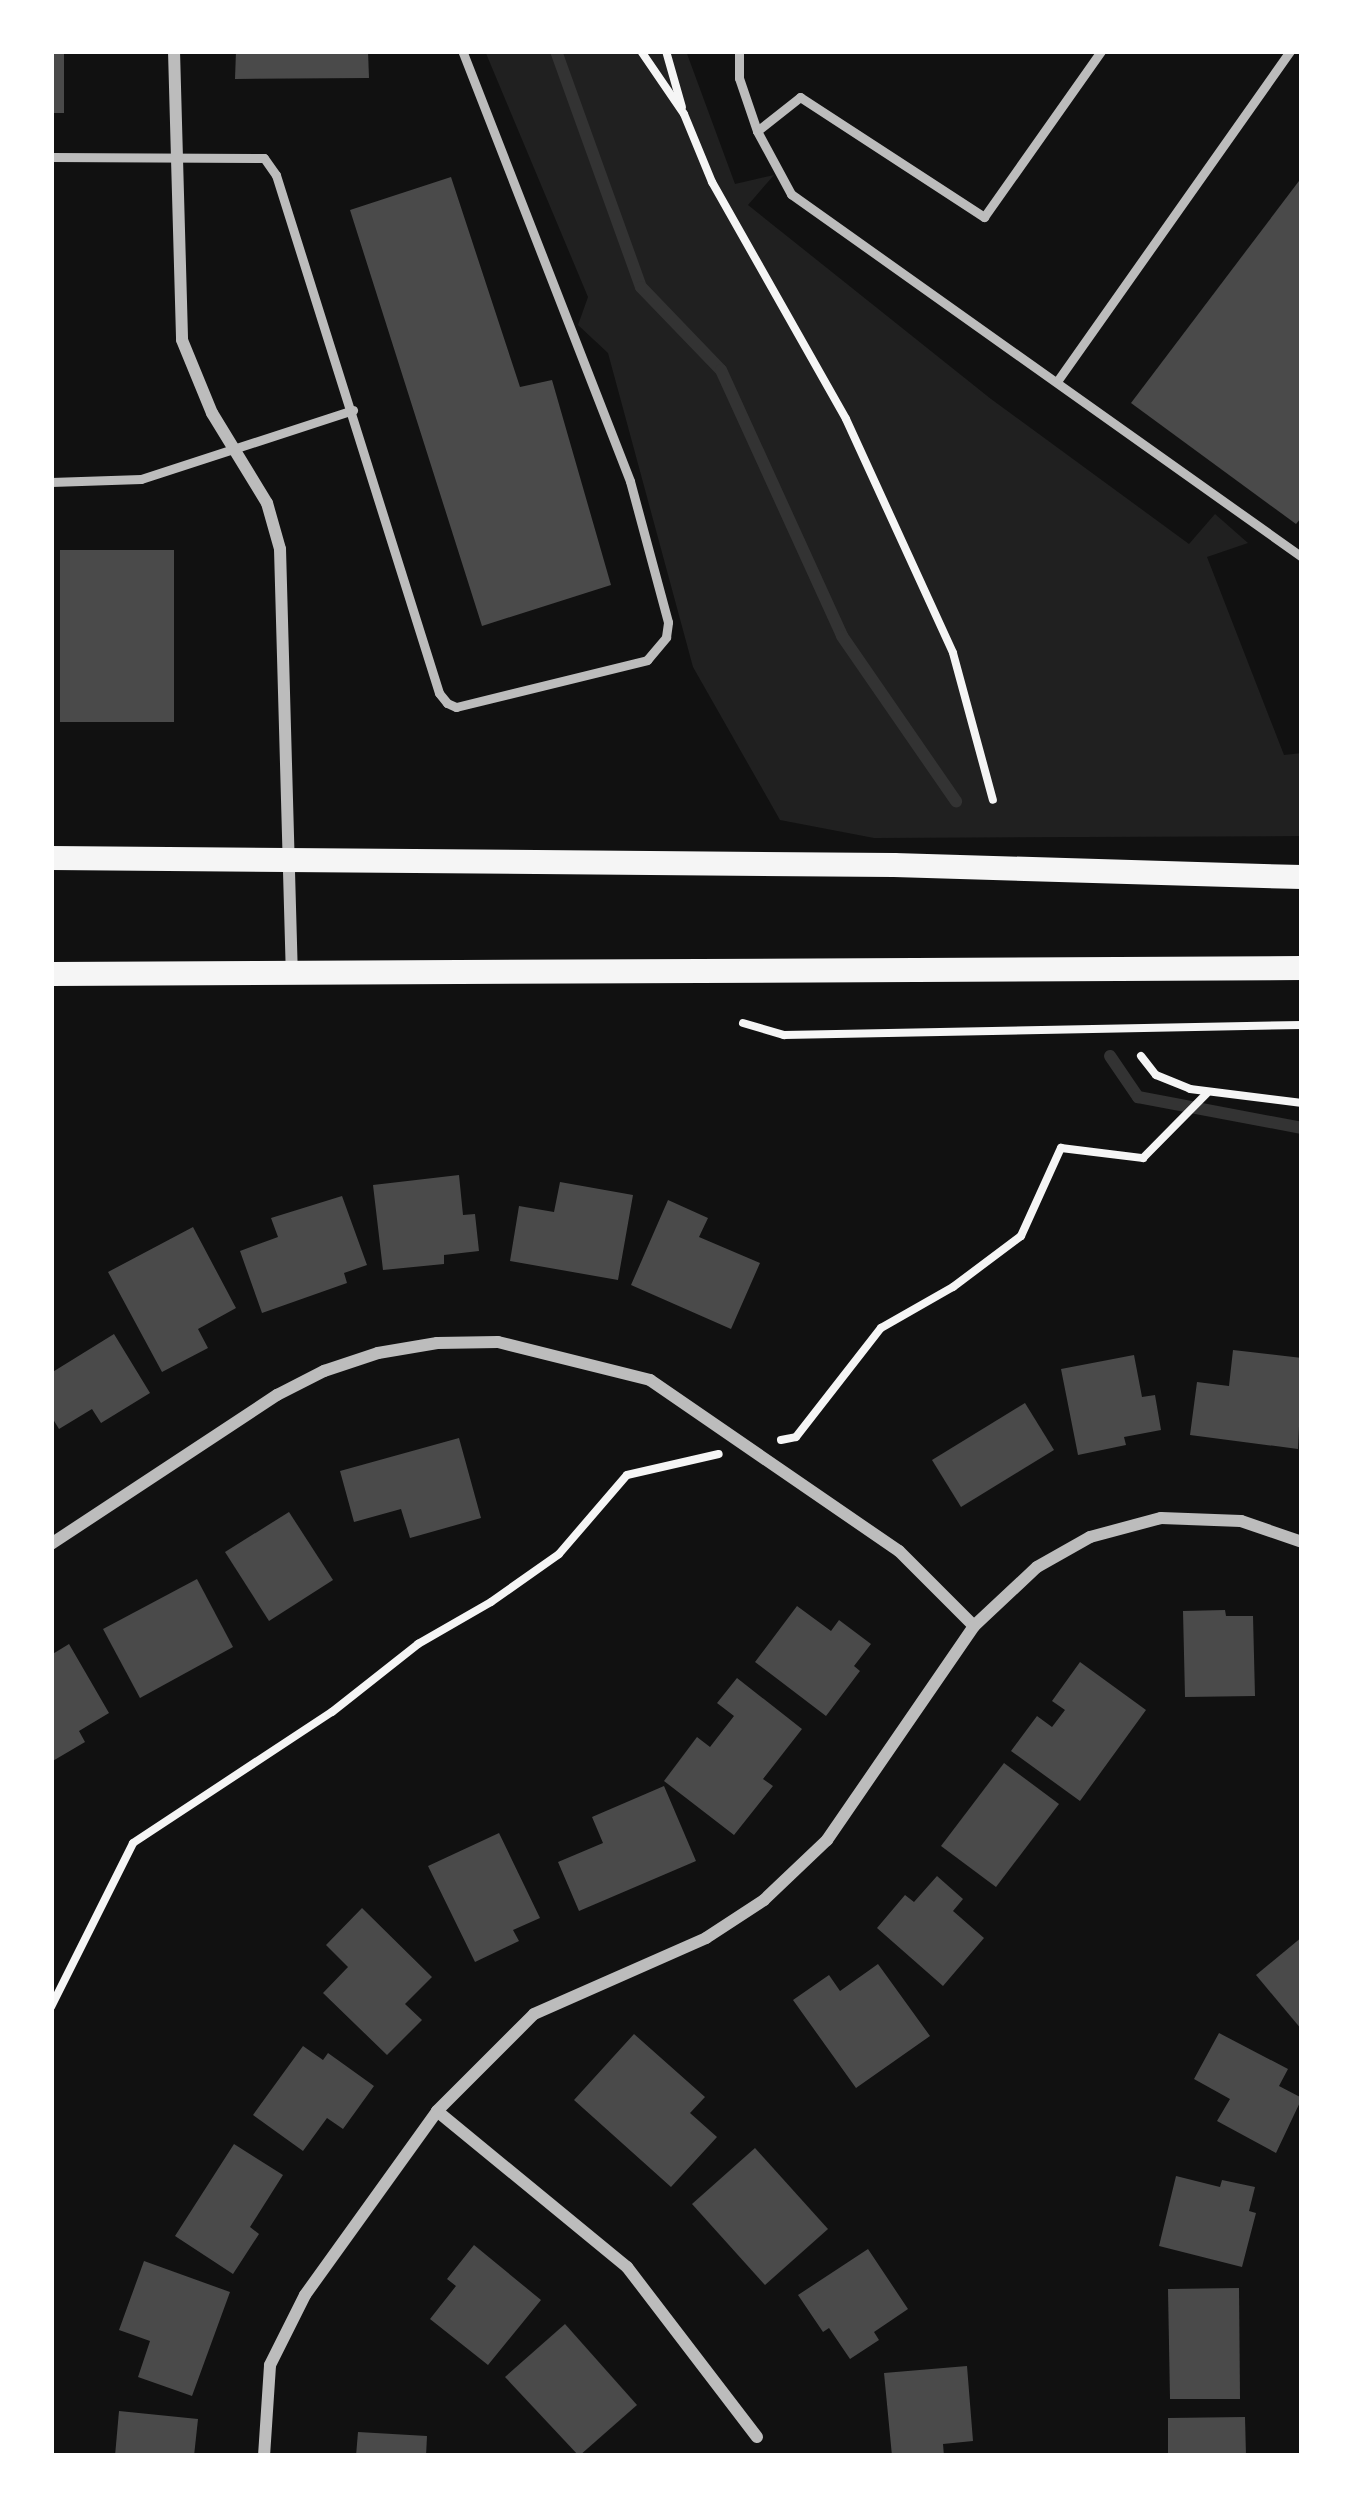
<!DOCTYPE html>
<style>
body{margin:0}
#map{position:relative;width:1353px;height:2507px;overflow:hidden;background:#111;font-family:"PT Sans Narrow",sans-serif}
div>[style]{position:absolute}
.green>*{inset:0;background:#202020}
.stream>*{height:12px;margin:-6px;padding:0 6px;transform-origin:6px;border-radius:6px;background:#333}
.building>*{inset:0;background:#4a4a4a}
.path>*{height:8px;margin:-4px;padding:0 4px;transform-origin:4px;border-radius:4px;background:#f5f5f5}
.service>*{height:9px;margin:-4.5px;padding:0 4.5px;transform-origin:4.5px;border-radius:4.5px;background:#bcbcbc}
.minor>*{height:12px;margin:-6px;padding:0 6px;transform-origin:6px;border-radius:6px;background:#bcbcbc}
.secondary>*{height:24px;margin:-12px;padding:0 12px;transform-origin:12px;border-radius:12px;background:#f5f5f5}
span{translate:-50% -50%;white-space:nowrap;text-align:center;line-height:1.15;-webkit-text-stroke:12px #fff;paint-order:stroke}
.frame{position:absolute;inset:0;border:54px solid #fff;pointer-events:none}
</style>
<div id="map">
<div class="green">
<div style="clip-path:polygon(485px 51px,686px 51px,735px 184px,774px 175px,748px 205px,991px 399px,1189px 544px,1215px 514px,1248px 543px,1207px 557px,1284px 755px,1302px 753px,1302px 836px,874px 838px,780px 820px,693px 667px,608px 353px,578px 325px,588px 297px)"></div>
</div>
<div class="stream">
<div style="left:556px;top:51px;width:251px;rotate:70.2deg"></div>
<div style="left:641px;top:287px;width:115px;rotate:46.1deg"></div>
<div style="left:721px;top:370px;width:292px;rotate:65.5deg"></div>
<div style="left:842px;top:636px;width:201px;rotate:55.4deg"></div>
<div style="left:1110px;top:1056px;width:50px;rotate:55.7deg"></div>
<div style="left:1138px;top:1097px;width:167px;rotate:10.7deg"></div>
</div>
<div class="building">
<div style="clip-path:polygon(51px 51px,64px 51px,64px 113px,51px 113px)"></div>
<div style="clip-path:polygon(236px 51px,368px 51px,369px 78px,235px 79px)"></div>
<div style="clip-path:polygon(451px 177px,520px 387px,552px 380px,611px 585px,482px 626px,350px 210px)"></div>
<div style="clip-path:polygon(1302px 177px,1302px 517px,1296px 524px,1131px 403px)"></div>
<div style="clip-path:polygon(60px 550px,174px 550px,174px 722px,60px 722px)"></div>
<div style="clip-path:polygon(459px 1175px,463px 1215px,475px 1214px,479px 1251px,444px 1255px,444px 1264px,383px 1270px,373px 1185px)"></div>
<div style="clip-path:polygon(560px 1182px,633px 1195px,618px 1280px,510px 1261px,519px 1206px,554px 1212px)"></div>
<div style="clip-path:polygon(342px 1196px,367px 1265px,344px 1273px,347px 1283px,262px 1313px,240px 1251px,278px 1237px,271px 1218px)"></div>
<div style="clip-path:polygon(668px 1200px,708px 1218px,699px 1237px,760px 1263px,731px 1329px,631px 1285px)"></div>
<div style="clip-path:polygon(193px 1227px,236px 1308px,198px 1329px,208px 1348px,162px 1372px,108px 1272px)"></div>
<div style="clip-path:polygon(114px 1334px,150px 1393px,101px 1423px,92px 1409px,59px 1429px,51px 1416px,51px 1373px)"></div>
<div style="clip-path:polygon(1233px 1350px,1302px 1358px,1298px 1449px,1190px 1435px,1197px 1382px,1229px 1386px)"></div>
<div style="clip-path:polygon(1134px 1355px,1142px 1397px,1155px 1395px,1161px 1430px,1124px 1437px,1126px 1445px,1078px 1455px,1061px 1369px)"></div>
<div style="clip-path:polygon(1025px 1403px,1054px 1450px,961px 1507px,932px 1460px)"></div>
<div style="clip-path:polygon(459px 1438px,481px 1518px,410px 1538px,401px 1509px,354px 1522px,340px 1471px)"></div>
<div style="clip-path:polygon(289px 1512px,333px 1580px,269px 1621px,225px 1552px)"></div>
<div style="clip-path:polygon(197px 1579px,233px 1647px,140px 1698px,103px 1629px)"></div>
<div style="clip-path:polygon(797px 1606px,831px 1631px,839px 1620px,871px 1644px,854px 1666px,860px 1671px,826px 1716px,755px 1662px)"></div>
<div style="clip-path:polygon(1225px 1610px,1226px 1616px,1253px 1616px,1255px 1696px,1185px 1697px,1183px 1611px)"></div>
<div style="clip-path:polygon(69px 1644px,109px 1713px,79px 1731px,85px 1742px,51px 1762px,51px 1655px)"></div>
<div style="clip-path:polygon(1080px 1662px,1146px 1710px,1080px 1801px,1011px 1751px,1037px 1716px,1052px 1727px,1065px 1710px,1052px 1701px)"></div>
<div style="clip-path:polygon(737px 1678px,802px 1729px,763px 1779px,773px 1786px,734px 1835px,664px 1781px,697px 1737px,710px 1747px,734px 1716px,717px 1703px)"></div>
<div style="clip-path:polygon(1004px 1763px,1059px 1804px,996px 1887px,941px 1846px)"></div>
<div style="clip-path:polygon(664px 1786px,696px 1861px,579px 1911px,558px 1862px,603px 1843px,592px 1817px)"></div>
<div style="clip-path:polygon(499px 1833px,540px 1918px,513px 1930px,519px 1941px,475px 1962px,428px 1866px)"></div>
<div style="clip-path:polygon(937px 1876px,963px 1899px,953px 1911px,984px 1938px,943px 1986px,877px 1928px,905px 1895px,914px 1902px)"></div>
<div style="clip-path:polygon(362px 1908px,432px 1977px,405px 2004px,422px 2020px,387px 2055px,323px 1993px,348px 1967px,326px 1945px)"></div>
<div style="clip-path:polygon(1302px 1937px,1302px 2030px,1256px 1975px)"></div>
<div style="clip-path:polygon(878px 1964px,930px 2036px,856px 2088px,793px 2000px,829px 1975px,840px 1991px)"></div>
<div style="clip-path:polygon(1219px 2033px,1288px 2069px,1279px 2086px,1302px 2098px,1276px 2153px,1217px 2121px,1230px 2099px,1194px 2079px)"></div>
<div style="clip-path:polygon(634px 2034px,705px 2097px,690px 2113px,717px 2137px,671px 2187px,574px 2100px)"></div>
<div style="clip-path:polygon(303px 2046px,323px 2060px,328px 2053px,374px 2086px,343px 2129px,327px 2118px,303px 2151px,253px 2115px)"></div>
<div style="clip-path:polygon(234px 2144px,283px 2175px,250px 2227px,259px 2234px,233px 2274px,175px 2236px)"></div>
<div style="clip-path:polygon(755px 2148px,828px 2229px,765px 2285px,692px 2204px)"></div>
<div style="clip-path:polygon(1176px 2176px,1220px 2187px,1222px 2180px,1255px 2187px,1249px 2211px,1256px 2213px,1242px 2267px,1159px 2246px)"></div>
<div style="clip-path:polygon(474px 2245px,541px 2300px,488px 2365px,430px 2319px,456px 2286px,447px 2279px)"></div>
<div style="clip-path:polygon(868px 2249px,908px 2309px,874px 2332px,879px 2340px,850px 2359px,829px 2328px,823px 2332px,798px 2295px)"></div>
<div style="clip-path:polygon(144px 2261px,230px 2292px,192px 2396px,138px 2377px,150px 2341px,119px 2330px)"></div>
<div style="clip-path:polygon(1239px 2288px,1240px 2399px,1170px 2399px,1168px 2289px)"></div>
<div style="clip-path:polygon(565px 2324px,637px 2405px,579px 2456px,505px 2377px)"></div>
<div style="clip-path:polygon(967px 2366px,973px 2441px,943px 2444px,944px 2456px,892px 2456px,884px 2373px)"></div>
<div style="clip-path:polygon(119px 2411px,198px 2419px,194px 2456px,115px 2456px)"></div>
<div style="clip-path:polygon(1245px 2417px,1246px 2456px,1168px 2456px,1168px 2418px)"></div>
<div style="clip-path:polygon(358px 2432px,427px 2436px,426px 2456px,356px 2456px)"></div>
</div>
<div class="path">
<div style="left:641px;top:51px;width:76px;rotate:55.7deg"></div>
<div style="left:684px;top:114px;width:74px;rotate:67.6deg"></div>
<div style="left:712px;top:182px;width:272px;rotate:60.5deg"></div>
<div style="left:846px;top:419px;width:257px;rotate:65.4deg"></div>
<div style="left:953px;top:653px;width:152px;rotate:74.8deg"></div>
<div style="left:666px;top:51px;width:58px;rotate:74.1deg"></div>
<div style="left:743px;top:1023px;width:43px;rotate:16.3deg"></div>
<div style="left:784px;top:1035px;width:518px;rotate:-1.11deg"></div>
<div style="left:1141px;top:1056px;width:24px;rotate:52deg"></div>
<div style="left:1156px;top:1075px;width:37px;rotate:22deg"></div>
<div style="left:1190px;top:1089px;width:113px;rotate:7.1deg"></div>
<div style="left:781px;top:1440px;width:15px;rotate:-11deg"></div>
<div style="left:796px;top:1437px;width:138px;rotate:-52.1deg"></div>
<div style="left:881px;top:1328px;width:83px;rotate:-29.7deg"></div>
<div style="left:953px;top:1287px;width:85px;rotate:-36.9deg"></div>
<div style="left:1021px;top:1236px;width:97px;rotate:-65.6deg"></div>
<div style="left:1061px;top:1148px;width:83px;rotate:7deg"></div>
<div style="left:1143px;top:1158px;width:91px;rotate:-45.4deg"></div>
<div style="left:51px;top:2007px;width:183px;rotate:-63.4deg"></div>
<div style="left:133px;top:1843px;width:238px;rotate:-33.4deg"></div>
<div style="left:332px;top:1712px;width:110px;rotate:-38.3deg"></div>
<div style="left:418px;top:1644px;width:84px;rotate:-29.9deg"></div>
<div style="left:491px;top:1602px;width:83px;rotate:-35.2deg"></div>
<div style="left:559px;top:1554px;width:104px;rotate:-49.3deg"></div>
<div style="left:627px;top:1475px;width:94px;rotate:-12.9deg"></div>
</div>
<div class="service">
<div style="left:739px;top:51px;width:27px;rotate:90deg"></div>
<div style="left:739px;top:78px;width:56px;rotate:71.2deg"></div>
<div style="left:757px;top:131px;width:72px;rotate:61.6deg"></div>
<div style="left:791px;top:194px;width:627px;rotate:35.39deg"></div>
<div style="left:757px;top:131px;width:55px;rotate:-38.3deg"></div>
<div style="left:800px;top:97px;width:220px;rotate:33.1deg"></div>
<div style="left:984px;top:217px;width:203px;rotate:-54.8deg"></div>
<div style="left:51px;top:157px;width:213px;rotate:0.3deg"></div>
<div style="left:264px;top:158px;width:21px;rotate:55deg"></div>
<div style="left:276px;top:175px;width:543px;rotate:72.53deg"></div>
<div style="left:439px;top:693px;width:13px;rotate:51deg"></div>
<div style="left:447px;top:703px;width:10px;rotate:24deg"></div>
<div style="left:456px;top:707px;width:197px;rotate:-13.8deg"></div>
<div style="left:647px;top:660px;width:30px;rotate:-50deg"></div>
<div style="left:666px;top:637px;width:15px;rotate:-82deg"></div>
<div style="left:668px;top:622px;width:146px;rotate:-105.1deg"></div>
<div style="left:630px;top:481px;width:462px;rotate:-111.3deg"></div>
<div style="left:1058px;top:380px;width:403px;rotate:-54.8deg"></div>
<div style="left:51px;top:482px;width:90px;rotate:-1.9deg"></div>
<div style="left:141px;top:479px;width:223px;rotate:-18deg"></div>
</div>
<div class="minor">
<div style="left:174px;top:51px;width:289px;rotate:88.4deg"></div>
<div style="left:182px;top:340px;width:79px;rotate:67.7deg"></div>
<div style="left:212px;top:413px;width:105px;rotate:58.6deg"></div>
<div style="left:267px;top:503px;width:48px;rotate:74.2deg"></div>
<div style="left:280px;top:549px;width:422px;rotate:88.4deg"></div>
<div style="left:51px;top:1544px;width:271px;rotate:-33.4deg"></div>
<div style="left:277px;top:1395px;width:53px;rotate:-27.1deg"></div>
<div style="left:324px;top:1371px;width:57px;rotate:-18.4deg"></div>
<div style="left:378px;top:1353px;width:60px;rotate:-9.6deg"></div>
<div style="left:437px;top:1343px;width:61px;rotate:-0.9deg"></div>
<div style="left:498px;top:1342px;width:157px;rotate:14deg"></div>
<div style="left:650px;top:1380px;width:302px;rotate:34.5deg"></div>
<div style="left:899px;top:1551px;width:106px;rotate:45deg"></div>
<div style="left:437px;top:2111px;width:246px;rotate:39.4deg"></div>
<div style="left:627px;top:2267px;width:214px;rotate:52.6deg"></div>
<div style="left:264px;top:2456px;width:91px;rotate:-86.2deg"></div>
<div style="left:270px;top:2365px;width:78px;rotate:-63.4deg"></div>
<div style="left:305px;top:2295px;width:226px;rotate:-54.3deg"></div>
<div style="left:437px;top:2111px;width:137px;rotate:-45deg"></div>
<div style="left:534px;top:2014px;width:188px;rotate:-23.8deg"></div>
<div style="left:706px;top:1938px;width:69px;rotate:-33.2deg"></div>
<div style="left:764px;top:1900px;width:87px;rotate:-43.6deg"></div>
<div style="left:827px;top:1840px;width:260px;rotate:-55.5deg"></div>
<div style="left:974px;top:1626px;width:86px;rotate:-43.1deg"></div>
<div style="left:1037px;top:1567px;width:61px;rotate:-29.5deg"></div>
<div style="left:1090px;top:1537px;width:73px;rotate:-15deg"></div>
<div style="left:1161px;top:1518px;width:80px;rotate:2.1deg"></div>
<div style="left:1241px;top:1521px;width:65px;rotate:19deg"></div>
</div>
<div class="secondary">
<div style="left:51px;top:858px;width:843px;rotate:0.48deg"></div>
<div style="left:894px;top:865px;width:408px;rotate:1.7deg"></div>
<div style="left:51px;top:974px;width:1251px;rotate:-0.27deg"></div>
</div>
<div class="frame"></div>
</div>
